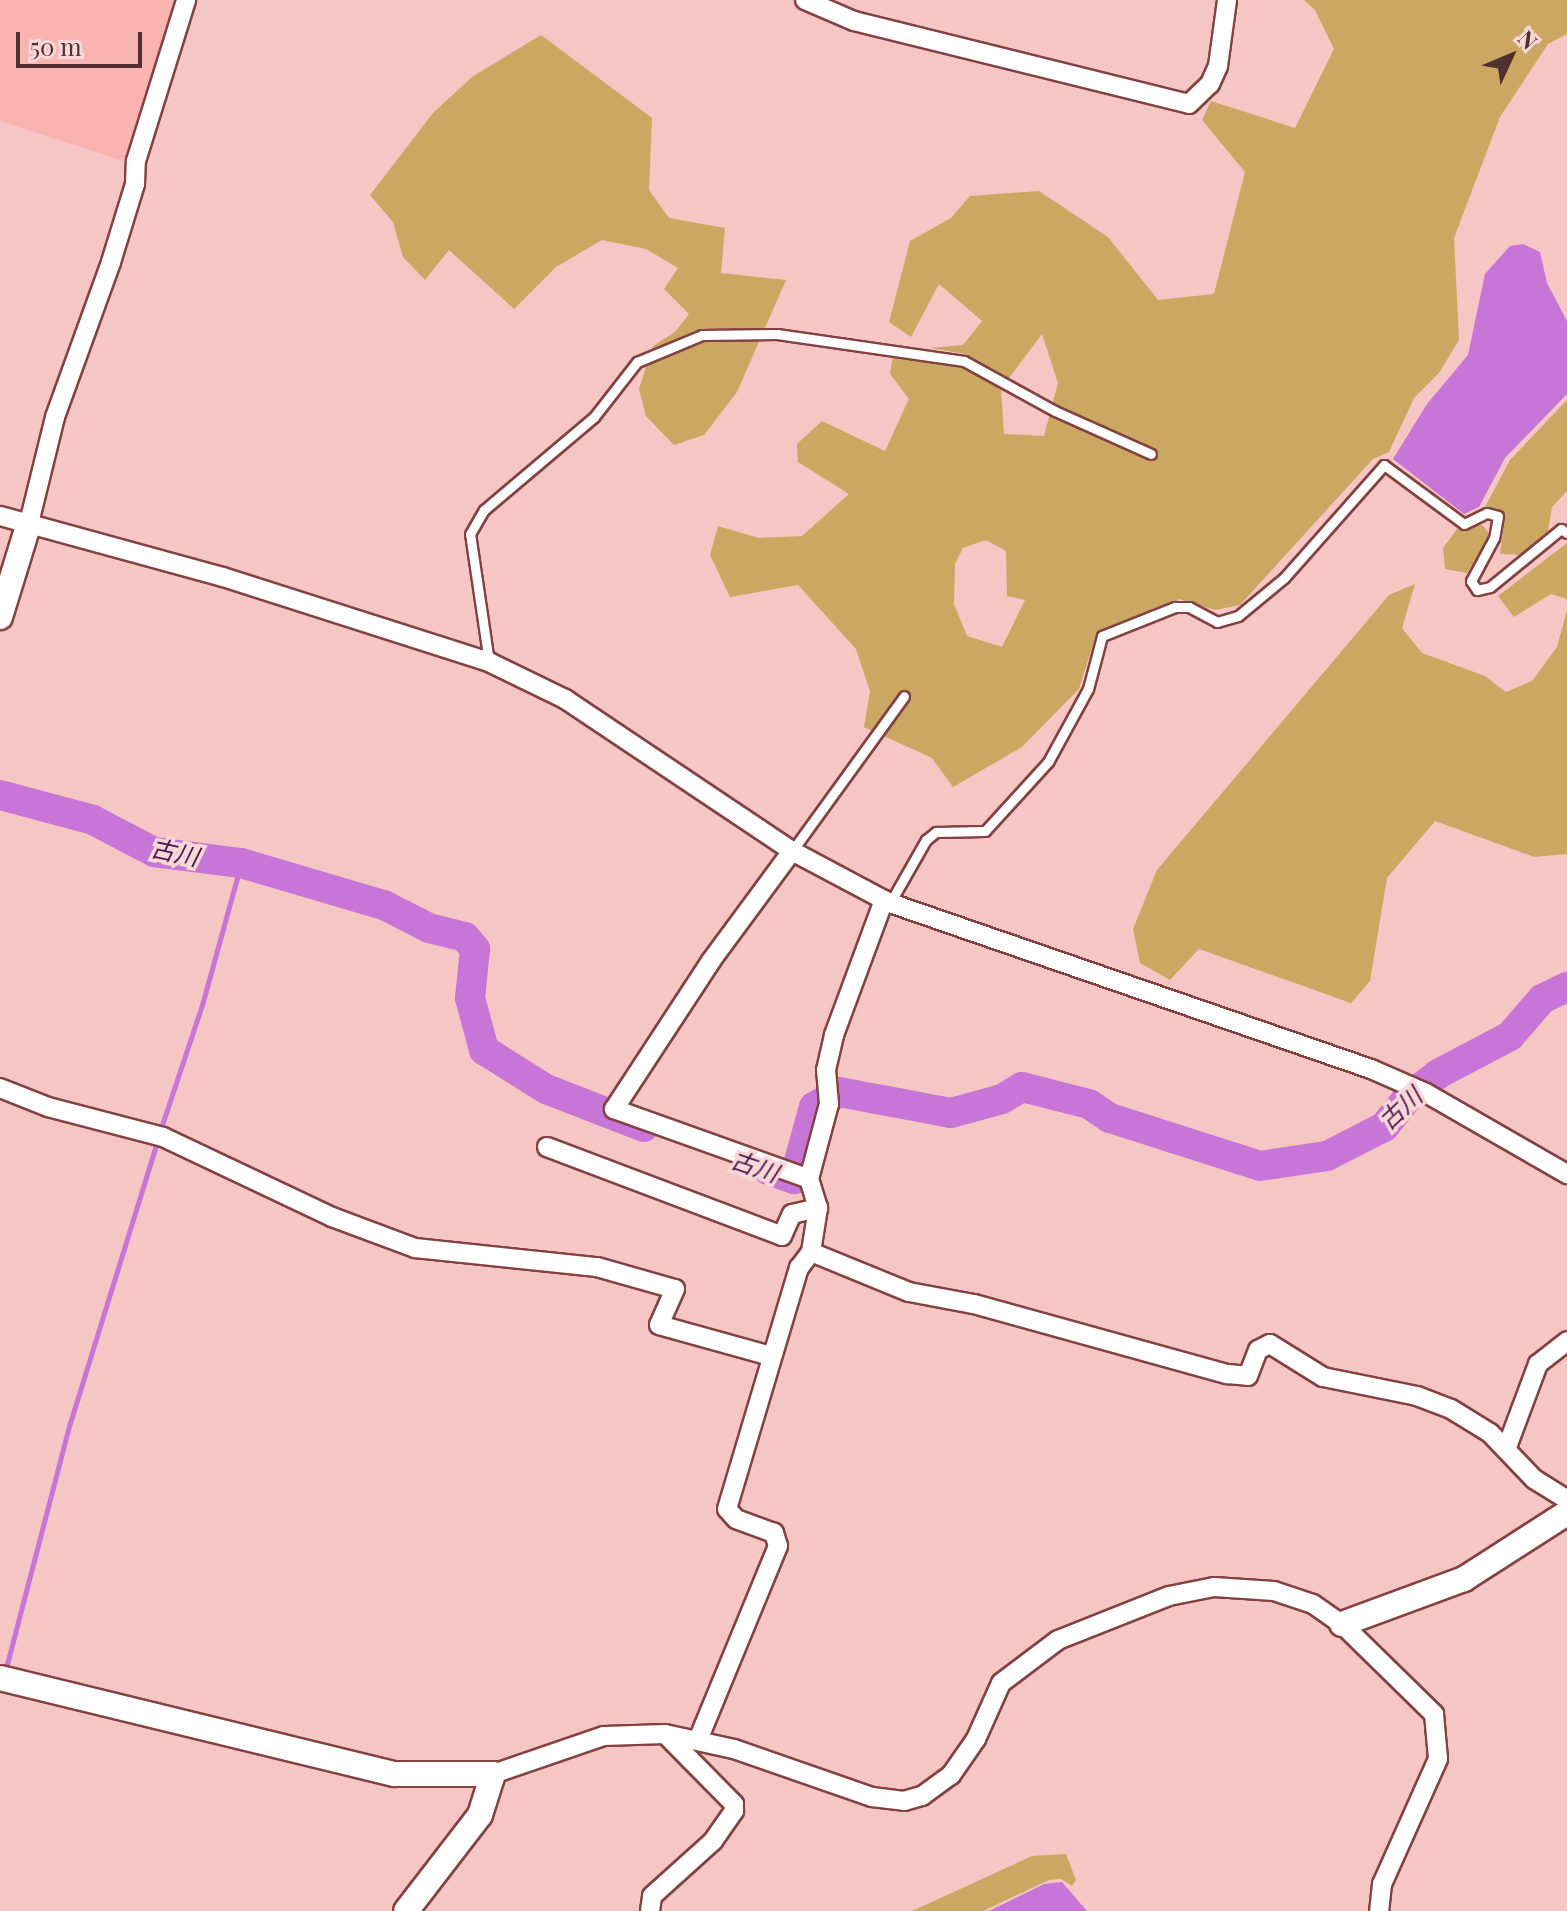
<!DOCTYPE html>
<meta charset="utf-8">
<style>
body{margin:0}
#map{position:relative;width:1567px;height:1911px;overflow:hidden;background:#f5c6c4;font-family:"Playfair Display","Noto Sans JP",serif}
div>[style]{position:absolute}
.built>*{inset:0;background:#f9b4b2}
.green>*{inset:0;background:#cca761}
.water>*{inset:0;background:#c775d6}
.stream>*{height:5px;margin:-2.5px;padding:0 2.5px;transform-origin:2.5px;border-radius:2.5px;background:#c775d6}
.river>*{height:30px;margin:-15px;padding:0 15px;transform-origin:15px;border-radius:15px;background:#c775d6}
.roads{filter:drop-shadow(2px 0 #834141) drop-shadow(-2px 0 #834141) drop-shadow(0 2px #834141) drop-shadow(0 -2px #834141)}
.lane>*{height:9px;margin:-4.5px;padding:0 4.5px;transform-origin:4.5px;border-radius:4.5px;background:#fff}
.street>*{height:18px;margin:-9px;padding:0 9px;transform-origin:9px;border-radius:9px;background:#fff}
.secondary>*{height:24px;margin:-12px;padding:0 12px;transform-origin:12px;border-radius:12px;background:#fff}
span{translate:-50% -50%;white-space:nowrap;text-align:center;line-height:1.15;-webkit-text-stroke:7px #f8d7d6;paint-order:stroke}
.water-label{font-size:24px;color:#4a1653;font-style:italic}
.north{position:absolute;left:1471px;top:16px;width:80px;height:80px;-webkit-text-stroke:6px #f8d7d6;paint-order:stroke;rotate:46deg;font-size:22px;font-weight:700;line-height:32px;text-align:center;color:#503130}
.north::after{content:'';display:block;margin:auto;width:28px;height:36px;background:#503130;clip-path:polygon(50% 0,100% 100%,50% 72%,0 100%)}
.scale{position:absolute;left:16px;top:32px;width:126px;height:36px;box-sizing:border-box;border:4px solid #503130;border-top:0;padding-left:10px;font-size:24px;line-height:28px;white-space:nowrap;color:#503130;-webkit-text-stroke:6px #f8d7d6;paint-order:stroke}
</style>
<div id="map">
<div class="built">
<div style="clip-path:polygon(0 0,180px 0,130px 159px,126px 162px,0 121px)"></div>
</div>
<div class="green">
<div style="clip-path:polygon(evenodd,1304px 0,1567px 0,1567px 34px,1548px 44px,1500px 117px,1454px 238px,1459px 340px,1439px 373px,1414px 398px,1389px 452px,1373px 459px,1240px 605px,1215px 610px,1179px 599px,1105px 628px,1095px 638px,1079px 689px,1022px 747px,953px 787px,932px 758px,864px 727px,870px 691px,856px 649px,798px 585px,730px 597px,710px 555px,718px 526px,759px 538px,802px 536px,849px 494px,798px 462px,797px 444px,822px 421px,885px 451px,909px 399px,890px 374px,893px 355px,963px 366px,1001px 390px,1004px 434px,1044px 436px,1058px 383px,1042px 334px,1009px 378px,965px 354px,930px 348px,963px 345px,982px 321px,939px 284px,911px 337px,889px 322px,910px 241px,951px 218px,970px 196px,1039px 191px,1108px 237px,1158px 300px,1214px 294px,1245px 172px,1202px 120px,1211px 101px,1295px 128px,1334px 49px,1315px 10px,1304px 0,986px 540px,1006px 551px,1007px 596px,1025px 600px,1002px 647px,967px 636px,954px 604px,955px 564px,963px 548px,986px 540px)"></div>
<div style="clip-path:polygon(541px 35px,652px 118px,649px 190px,669px 218px,725px 228px,721px 273px,786px 280px,737px 392px,704px 435px,674px 445px,646px 416px,639px 389px,653px 346px,675px 332px,689px 314px,664px 289px,678px 268px,646px 249px,602px 240px,556px 267px,514px 309px,449px 250px,425px 280px,403px 257px,393px 222px,370px 195px,433px 113px,472px 77px)"></div>
<div style="clip-path:polygon(1567px 400px,1567px 491px,1552px 507px,1548px 531px,1521px 555px,1500px 554px,1505px 517px,1485px 507px,1510px 460px)"></div>
<div style="clip-path:polygon(1482px 525px,1489px 533px,1485px 547px,1467px 573px,1445px 569px,1443px 548px,1457px 529px)"></div>
<div style="clip-path:polygon(1567px 543px,1567px 599px,1551px 594px,1514px 617px,1498px 596px)"></div>
<div style="clip-path:polygon(1415px 584px,1402px 628px,1422px 653px,1485px 676px,1506px 692px,1532px 681px,1557px 647px,1567px 610px,1567px 854px,1534px 857px,1435px 821px,1387px 878px,1370px 981px,1351px 1003px,1199px 949px,1170px 980px,1140px 963px,1133px 929px,1157px 870px,1389px 595px)"></div>
<div style="clip-path:polygon(1066px 1854px,1076px 1880px,1072px 1886px,1061px 1879px,1049px 1880px,983px 1911px,912px 1911px,1032px 1856px)"></div>
</div>
<div class="water">
<div style="clip-path:polygon(1523px 244px,1540px 252px,1547px 283px,1567px 321px,1567px 394px,1505px 458px,1479px 507px,1464px 514px,1393px 459px,1427px 404px,1468px 355px,1485px 274px,1510px 246px)"></div>
<div style="clip-path:polygon(1062px 1882px,1087px 1911px,989px 1911px,1044px 1884px)"></div>
</div>
<div class="stream">
<div style="left:160px;top:1131px;width:133px;rotate:-71.6deg"></div>
<div style="left:202px;top:1005px;width:147px;rotate:-74.6deg"></div>
<div style="left:6px;top:1668px;width:253px;rotate:-75.4deg"></div>
<div style="left:70px;top:1423px;width:291px;rotate:-72.8deg"></div>
</div>
<div class="river">
<div style="left:0;top:795px;width:96px;rotate:15deg"></div>
<div style="left:93px;top:820px;width:69px;rotate:27.7deg"></div>
<div style="left:154px;top:852px;width:88px;rotate:7.2deg"></div>
<div style="left:241px;top:863px;width:149px;rotate:16.4deg"></div>
<div style="left:384px;top:905px;width:51px;rotate:27.1deg"></div>
<div style="left:429px;top:928px;width:37px;rotate:14deg"></div>
<div style="left:465px;top:937px;width:16px;rotate:50deg"></div>
<div style="left:475px;top:949px;width:49px;rotate:95.8deg"></div>
<div style="left:470px;top:998px;width:54px;rotate:74.9deg"></div>
<div style="left:484px;top:1050px;width:73px;rotate:32.2deg"></div>
<div style="left:546px;top:1089px;width:105px;rotate:21.2deg"></div>
<div style="left:768px;top:1170px;width:28px;rotate:19deg"></div>
<div style="left:794px;top:1179px;width:75px;rotate:-74.5deg"></div>
<div style="left:814px;top:1107px;width:29px;rotate:-31deg"></div>
<div style="left:839px;top:1092px;width:114px;rotate:10.6deg"></div>
<div style="left:951px;top:1113px;width:53px;rotate:-15.4deg"></div>
<div style="left:1002px;top:1099px;width:23px;rotate:-31deg"></div>
<div style="left:1022px;top:1087px;width:69px;rotate:14.2deg"></div>
<div style="left:1089px;top:1104px;width:25px;rotate:34deg"></div>
<div style="left:1110px;top:1118px;width:157px;rotate:17.7deg"></div>
<div style="left:1260px;top:1166px;width:68px;rotate:-8.5deg"></div>
<div style="left:1327px;top:1156px;width:64px;rotate:-27deg"></div>
<div style="left:1384px;top:1127px;width:38px;rotate:-51deg"></div>
<div style="left:1408px;top:1097px;width:38px;rotate:-37deg"></div>
<div style="left:1438px;top:1074px;width:81px;rotate:-27.8deg"></div>
<div style="left:1510px;top:1036px;width:49px;rotate:-49.1deg"></div>
<div style="left:1542px;top:999px;width:28px;rotate:-26deg"></div>
</div>
<div class="roads">
<div class="lane">
<div style="left:489px;top:662px;width:129px;rotate:-98.4deg"></div>
<div style="left:470px;top:534px;width:28px;rotate:-60deg"></div>
<div style="left:484px;top:510px;width:144px;rotate:-40.2deg"></div>
<div style="left:594px;top:417px;width:70px;rotate:-52deg"></div>
<div style="left:637px;top:362px;width:70px;rotate:-22.6deg"></div>
<div style="left:702px;top:335px;width:75px;rotate:-0.8deg"></div>
<div style="left:777px;top:334px;width:189px;rotate:8.2deg"></div>
<div style="left:964px;top:361px;width:104px;rotate:28.8deg"></div>
<div style="left:1055px;top:411px;width:105px;rotate:24.1deg"></div>
<div style="left:792px;top:851px;width:191px;rotate:-54.1deg"></div>
<div style="left:890px;top:903px;width:73px;rotate:-60.3deg"></div>
<div style="left:926px;top:840px;width:13px;rotate:-39deg"></div>
<div style="left:936px;top:832px;width:49px;rotate:-1.2deg"></div>
<div style="left:985px;top:831px;width:93px;rotate:-47.6deg"></div>
<div style="left:1048px;top:762px;width:83px;rotate:-61.3deg"></div>
<div style="left:1088px;top:689px;width:55px;rotate:-75.2deg"></div>
<div style="left:1102px;top:636px;width:79px;rotate:-21.7deg"></div>
<div style="left:1175px;top:607px;width:14px"></div>
<div style="left:1189px;top:607px;width:32px;rotate:28deg"></div>
<div style="left:1217px;top:622px;width:22px;rotate:-16deg"></div>
<div style="left:1238px;top:616px;width:60px;rotate:-39.6deg"></div>
<div style="left:1284px;top:578px;width:151px;rotate:-48.5deg"></div>
<div style="left:1384px;top:465px;width:99px;rotate:36.4deg"></div>
<div style="left:1464px;top:524px;width:25px;rotate:-26deg"></div>
<div style="left:1487px;top:513px;width:11px;rotate:15deg"></div>
<div style="left:1498px;top:516px;width:22px;rotate:100deg"></div>
<div style="left:1494px;top:538px;width:49px;rotate:118.1deg"></div>
<div style="left:1471px;top:581px;width:11px;rotate:56deg"></div>
<div style="left:1477px;top:590px;width:13px;rotate:-13deg"></div>
<div style="left:1490px;top:587px;width:92px;rotate:-39.2deg"></div>
<div style="left:1561px;top:529px;width:7px;rotate:34deg"></div>
</div>
<div class="street">
<div style="left:805px;top:0;width:53px;rotate:23.2deg"></div>
<div style="left:854px;top:21px;width:345px;rotate:13.9deg"></div>
<div style="left:1189px;top:104px;width:29px;rotate:-44deg"></div>
<div style="left:1210px;top:84px;width:20px;rotate:-66deg"></div>
<div style="left:1218px;top:66px;width:67px;rotate:-82.2deg"></div>
<div style="left:0;top:516px;width:231px;rotate:15.3deg"></div>
<div style="left:223px;top:577px;width:279px;rotate:17.7deg"></div>
<div style="left:489px;top:662px;width:85px;rotate:26deg"></div>
<div style="left:565px;top:699px;width:273px;rotate:33.8deg"></div>
<div style="left:792px;top:851px;width:111px;rotate:28deg"></div>
<div style="left:890px;top:903px;width:509px;rotate:19.04deg"></div>
<div style="left:1371px;top:1069px;width:60px;rotate:23.6deg"></div>
<div style="left:1426px;top:1093px;width:163px;rotate:29.9deg"></div>
<div style="left:29px;top:523px;width:109px;rotate:-76.2deg"></div>
<div style="left:55px;top:417px;width:165px;rotate:-70.1deg"></div>
<div style="left:111px;top:262px;width:82px;rotate:-72.9deg"></div>
<div style="left:135px;top:184px;width:23px;rotate:-88deg"></div>
<div style="left:136px;top:161px;width:169px;rotate:-72.7deg"></div>
<div style="left:792px;top:851px;width:137px;rotate:126.4deg"></div>
<div style="left:711px;top:961px;width:177px;rotate:123.2deg"></div>
<div style="left:614px;top:1109px;width:207px;rotate:19.7deg"></div>
<div style="left:0;top:1088px;width:52px;rotate:21.6deg"></div>
<div style="left:48px;top:1107px;width:119px;rotate:14.6deg"></div>
<div style="left:163px;top:1137px;width:187px;rotate:25.3deg"></div>
<div style="left:332px;top:1217px;width:89px;rotate:20.5deg"></div>
<div style="left:415px;top:1248px;width:183px;rotate:6deg"></div>
<div style="left:597px;top:1267px;width:81px;rotate:15.8deg"></div>
<div style="left:675px;top:1289px;width:39px;rotate:114deg"></div>
<div style="left:659px;top:1325px;width:116px;rotate:15.5deg"></div>
<div style="left:547px;top:1147px;width:251px;rotate:20.7deg"></div>
<div style="left:782px;top:1236px;width:24px;rotate:-66deg"></div>
<div style="left:792px;top:1214px;width:27px;rotate:-13deg"></div>
<div style="left:811px;top:1252px;width:106px;rotate:22.2deg"></div>
<div style="left:909px;top:1292px;width:66px;rotate:10.5deg"></div>
<div style="left:974px;top:1304px;width:263px;rotate:15.5deg"></div>
<div style="left:1227px;top:1374px;width:21px;rotate:5deg"></div>
<div style="left:1248px;top:1376px;width:28px;rotate:-69deg"></div>
<div style="left:1258px;top:1350px;width:13px;rotate:-27deg"></div>
<div style="left:1270px;top:1344px;width:62px;rotate:31.9deg"></div>
<div style="left:1323px;top:1377px;width:96px;rotate:11.4deg"></div>
<div style="left:1417px;top:1396px;width:36px;rotate:21deg"></div>
<div style="left:1451px;top:1409px;width:46px;rotate:31.6deg"></div>
<div style="left:1490px;top:1433px;width:64px;rotate:46.3deg"></div>
<div style="left:1534px;top:1479px;width:39px;rotate:32deg"></div>
<div style="left:1507px;top:1447px;width:89px;rotate:-69.5deg"></div>
<div style="left:1538px;top:1364px;width:37px;rotate:-38deg"></div>
<div style="left:698px;top:1740px;width:210px;rotate:-67.6deg"></div>
<div style="left:778px;top:1546px;width:14px;rotate:-107deg"></div>
<div style="left:774px;top:1533px;width:40px;rotate:-159.8deg"></div>
<div style="left:736px;top:1519px;width:13px;rotate:-132deg"></div>
<div style="left:727px;top:1509px;width:252px;rotate:-73.4deg"></div>
<div style="left:799px;top:1268px;width:20px;rotate:-53deg"></div>
<div style="left:811px;top:1252px;width:45px;rotate:-81deg"></div>
<div style="left:818px;top:1208px;width:30px;rotate:-107deg"></div>
<div style="left:809px;top:1179px;width:78px;rotate:-75.1deg"></div>
<div style="left:829px;top:1104px;width:34px;rotate:-95deg"></div>
<div style="left:826px;top:1070px;width:36px;rotate:-77deg"></div>
<div style="left:834px;top:1035px;width:144px;rotate:-69.7deg"></div>
<div style="left:493px;top:1774px;width:117px;rotate:-18.9deg"></div>
<div style="left:604px;top:1736px;width:61px;rotate:-1.9deg"></div>
<div style="left:665px;top:1734px;width:71px;rotate:12.3deg"></div>
<div style="left:734px;top:1749px;width:146px;rotate:19.2deg"></div>
<div style="left:872px;top:1797px;width:32px;rotate:7deg"></div>
<div style="left:904px;top:1801px;width:19px;rotate:-16deg"></div>
<div style="left:922px;top:1796px;width:36px;rotate:-36deg"></div>
<div style="left:951px;top:1775px;width:44px;rotate:-55.2deg"></div>
<div style="left:976px;top:1739px;width:61px;rotate:-65.9deg"></div>
<div style="left:1001px;top:1683px;width:71px;rotate:-37deg"></div>
<div style="left:1058px;top:1640px;width:119px;rotate:-21.6deg"></div>
<div style="left:1169px;top:1596px;width:46px;rotate:-11.3deg"></div>
<div style="left:1214px;top:1587px;width:60px;rotate:3.8deg"></div>
<div style="left:1274px;top:1591px;width:41px;rotate:18.4deg"></div>
<div style="left:1313px;top:1604px;width:35px;rotate:35deg"></div>
<div style="left:1342px;top:1624px;width:129px;rotate:44.4deg"></div>
<div style="left:1434px;top:1714px;width:45px;rotate:84.9deg"></div>
<div style="left:1438px;top:1759px;width:137px;rotate:114.1deg"></div>
<div style="left:1382px;top:1884px;width:27px;rotate:96deg"></div>
<div style="left:650px;top:1911px;width:15px;rotate:-82deg"></div>
<div style="left:652px;top:1896px;width:82px;rotate:-42deg"></div>
<div style="left:713px;top:1841px;width:37px;rotate:-55deg"></div>
<div style="left:734px;top:1811px;width:7px;rotate:-90deg"></div>
<div style="left:734px;top:1804px;width:98px;rotate:-134.6deg"></div>
</div>
<div class="secondary">
<div style="left:0;top:617px;width:98px;rotate:-72.9deg"></div>
<div style="left:1342px;top:1624px;width:130px;rotate:-20.2deg"></div>
<div style="left:1464px;top:1579px;width:122px;rotate:-32.7deg"></div>
<div style="left:0;top:1678px;width:406px;rotate:13.7deg"></div>
<div style="left:395px;top:1774px;width:98px"></div>
<div style="left:493px;top:1774px;width:43px;rotate:107.6deg"></div>
<div style="left:480px;top:1815px;width:121px;rotate:127.6deg"></div>
</div>
</div>
<div class="water-label">
<span style="left:175px;top:852px;rotate:12deg">古川</span>
<span style="left:1400px;top:1108px;rotate:-43deg">古川</span>
<span style="left:755px;top:1166px;rotate:19deg">古川</span>
</div>
<div class="north">N</div>
<div class="scale">50 m</div>
</div>
